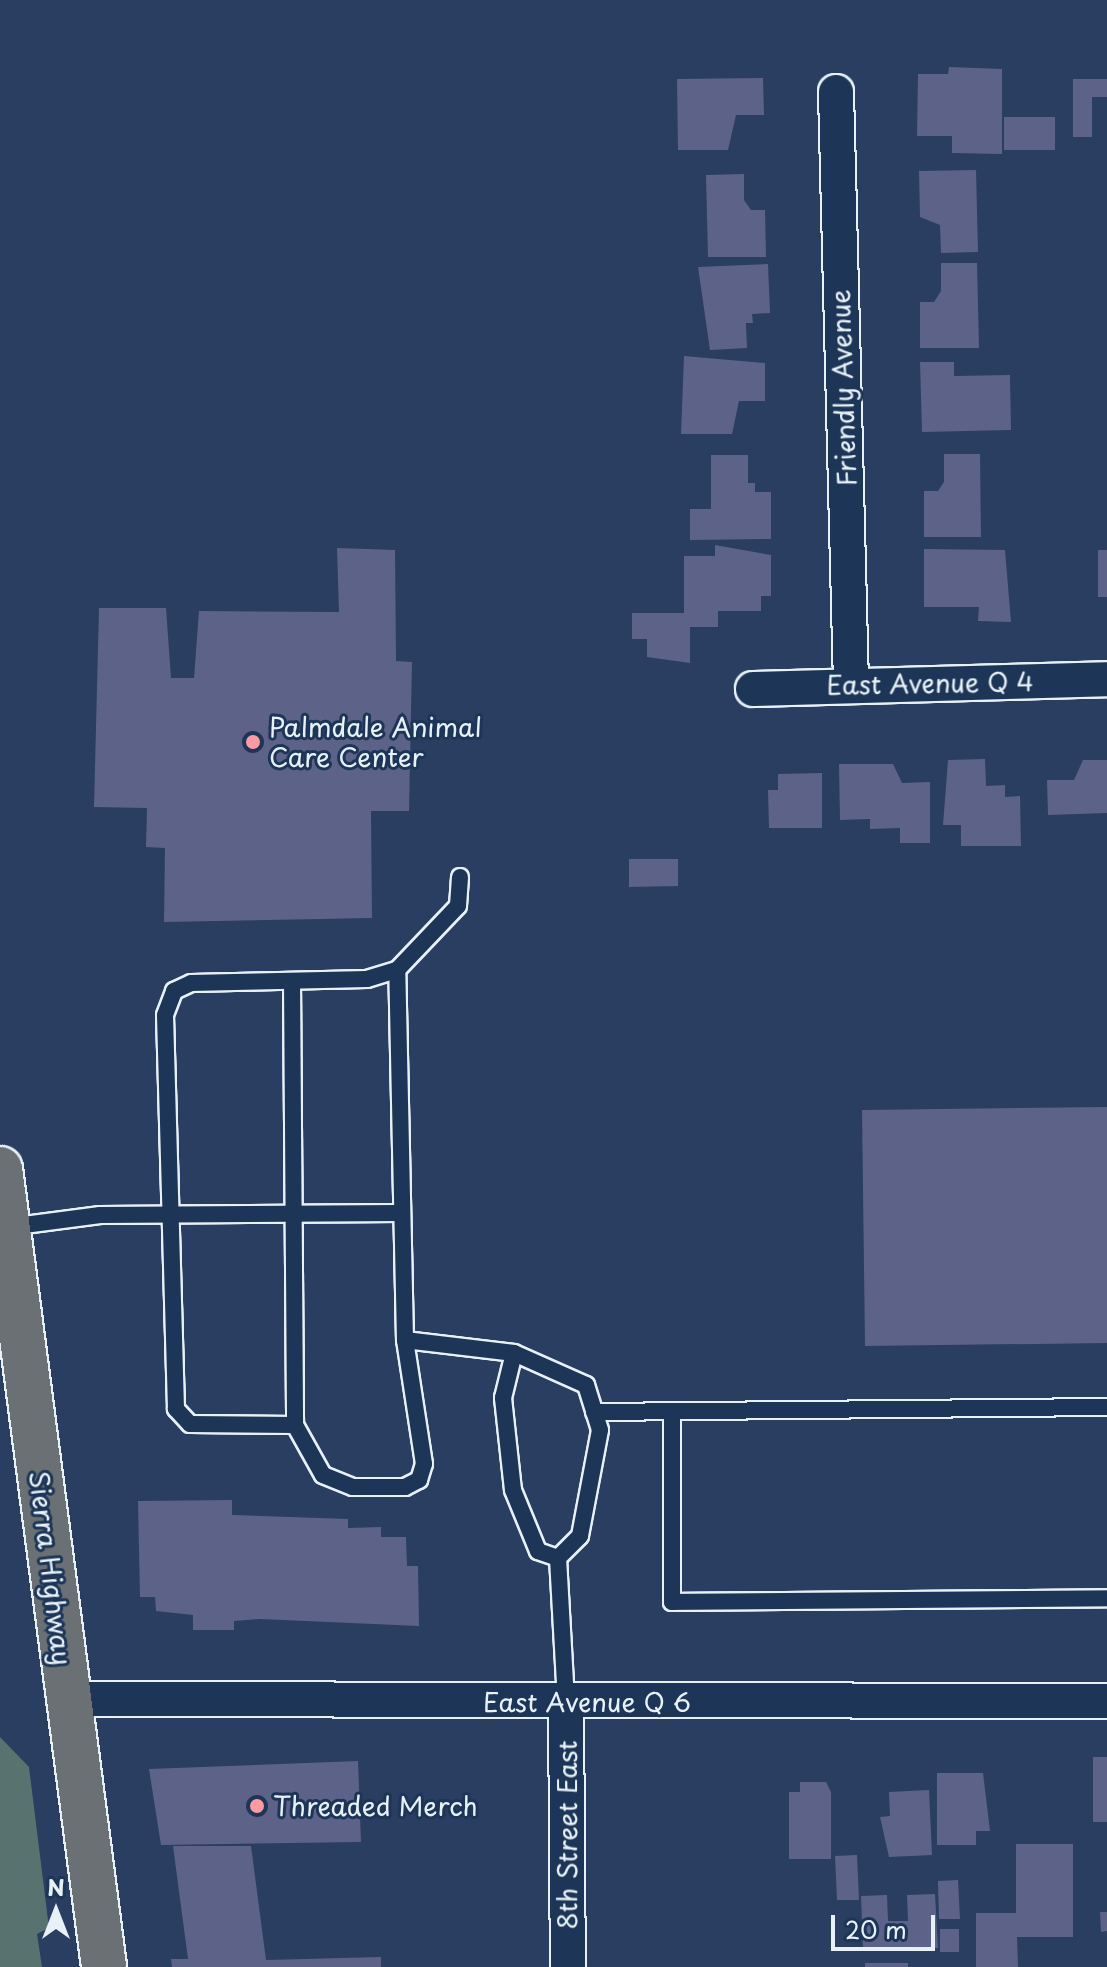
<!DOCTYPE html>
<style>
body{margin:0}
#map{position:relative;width:1107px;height:1967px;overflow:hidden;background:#2a3e61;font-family:"Playpen Sans",sans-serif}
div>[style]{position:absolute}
.green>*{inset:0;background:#57726f}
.building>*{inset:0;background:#5d6288}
.roads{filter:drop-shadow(2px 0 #e8f1f8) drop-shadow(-2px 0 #e8f1f8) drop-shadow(0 2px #e8f1f8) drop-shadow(0 -2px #e8f1f8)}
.service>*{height:16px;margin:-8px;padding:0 8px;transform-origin:8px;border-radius:8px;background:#1d3557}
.minor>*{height:34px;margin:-17px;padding:0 17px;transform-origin:17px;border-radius:17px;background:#1d3557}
.primary>*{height:44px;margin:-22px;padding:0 22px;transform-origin:22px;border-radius:22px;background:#6a7074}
.dots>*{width:22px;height:22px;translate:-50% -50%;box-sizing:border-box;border:4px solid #1d3557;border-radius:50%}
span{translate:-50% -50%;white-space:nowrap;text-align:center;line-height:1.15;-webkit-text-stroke:6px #1d3557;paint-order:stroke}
.street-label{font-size:26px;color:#e8f1f8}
.poi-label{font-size:26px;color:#e8f1f8}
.left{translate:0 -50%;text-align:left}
.north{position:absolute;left:16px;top:1871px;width:80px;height:80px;-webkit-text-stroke:6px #1d3557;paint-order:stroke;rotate:0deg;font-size:22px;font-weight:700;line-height:32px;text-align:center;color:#e8f1f8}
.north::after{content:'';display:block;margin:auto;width:28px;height:36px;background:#e8f1f8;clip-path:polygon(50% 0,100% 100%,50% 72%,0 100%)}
.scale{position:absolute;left:831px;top:1915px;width:104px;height:36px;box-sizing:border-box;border:4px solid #e8f1f8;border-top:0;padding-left:10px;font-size:24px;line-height:28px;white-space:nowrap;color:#e8f1f8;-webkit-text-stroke:6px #1d3557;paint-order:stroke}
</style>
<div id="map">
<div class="green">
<div style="clip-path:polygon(0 1737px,29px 1767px,49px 1928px,37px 1934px,42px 1967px,0 1967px)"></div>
</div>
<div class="building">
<div style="clip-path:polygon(949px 67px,1002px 69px,1002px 154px,952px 153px,952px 136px,917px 136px,918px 74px,948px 74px)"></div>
<div style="clip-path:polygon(763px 78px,764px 115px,736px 115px,728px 150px,678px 150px,677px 79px)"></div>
<div style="clip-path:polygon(1073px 79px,1107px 79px,1107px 97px,1092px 97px,1092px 137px,1073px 137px)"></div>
<div style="clip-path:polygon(1004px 117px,1055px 117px,1055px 150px,1004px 150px)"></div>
<div style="clip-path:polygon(976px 170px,978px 252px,941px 253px,940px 225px,920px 217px,919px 171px)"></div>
<div style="clip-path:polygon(744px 174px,744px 200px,751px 210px,765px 210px,766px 257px,708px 257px,706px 175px)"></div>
<div style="clip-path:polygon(941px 263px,977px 263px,979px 348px,920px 348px,920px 302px,934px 302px,941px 291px)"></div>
<div style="clip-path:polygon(768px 264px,770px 313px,752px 314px,753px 323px,746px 323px,747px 348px,710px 350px,698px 267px)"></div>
<div style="clip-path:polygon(684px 356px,765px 363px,765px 401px,739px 401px,732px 434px,681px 434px)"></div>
<div style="clip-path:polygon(920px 362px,954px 362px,954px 376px,1010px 375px,1011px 430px,922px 432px)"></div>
<div style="clip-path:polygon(944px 454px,980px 454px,981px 537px,924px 537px,924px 491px,938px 491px,944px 482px)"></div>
<div style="clip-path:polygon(711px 455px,748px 455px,748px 483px,755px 483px,755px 492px,771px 492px,771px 539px,690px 540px,690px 509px,711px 509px)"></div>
<div style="clip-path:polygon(715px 545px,771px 555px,771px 596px,761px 596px,761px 611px,718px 611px,718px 627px,690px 627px,690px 663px,647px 657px,647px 639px,632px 639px,632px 613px,684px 613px,684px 556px,715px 556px)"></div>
<div style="clip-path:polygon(337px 548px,395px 550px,396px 661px,412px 662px,409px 811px,371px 811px,372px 918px,164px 922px,165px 848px,146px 847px,147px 808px,94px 807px,99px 608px,166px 608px,171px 678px,194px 678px,199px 611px,339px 612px)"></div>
<div style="clip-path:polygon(924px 549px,1005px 550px,1011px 622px,978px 621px,979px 607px,924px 607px)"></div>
<div style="clip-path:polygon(1098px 550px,1107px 550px,1107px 597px,1098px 597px)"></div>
<div style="clip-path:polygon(985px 759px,986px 786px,1005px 785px,1005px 797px,1020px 796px,1021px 846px,961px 846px,961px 825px,943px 825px,948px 760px)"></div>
<div style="clip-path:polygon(1083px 760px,1107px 760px,1107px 813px,1048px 815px,1047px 780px,1074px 780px)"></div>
<div style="clip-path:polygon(839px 764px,893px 764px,902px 783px,930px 782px,930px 843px,900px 843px,900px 828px,870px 829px,870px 819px,840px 820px)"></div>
<div style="clip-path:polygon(822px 773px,822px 828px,769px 828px,768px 790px,778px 790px,778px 774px)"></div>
<div style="clip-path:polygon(629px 859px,678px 859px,678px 886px,629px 887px)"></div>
<div style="clip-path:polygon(1107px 1107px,1107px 1343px,865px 1346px,862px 1110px)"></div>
<div style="clip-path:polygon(232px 1500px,232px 1515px,348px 1519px,348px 1528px,381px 1527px,381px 1537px,406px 1537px,407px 1566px,418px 1566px,419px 1626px,260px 1619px,234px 1621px,234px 1630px,193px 1630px,193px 1615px,156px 1611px,155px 1597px,140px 1597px,138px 1501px)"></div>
<div style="clip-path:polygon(1093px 1757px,1107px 1757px,1107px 1822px,1093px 1822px)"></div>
<div style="clip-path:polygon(358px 1761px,361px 1842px,161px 1845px,149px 1769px)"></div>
<div style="clip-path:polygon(937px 1773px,983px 1773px,990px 1831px,976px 1831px,976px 1845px,937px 1845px)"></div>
<div style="clip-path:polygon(800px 1782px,826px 1782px,831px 1792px,831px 1859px,789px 1859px,789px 1792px,800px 1792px)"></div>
<div style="clip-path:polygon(929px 1790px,932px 1855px,889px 1857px,880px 1817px,890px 1816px,889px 1792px)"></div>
<div style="clip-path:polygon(1016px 1844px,1073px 1844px,1073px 1937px,1017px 1937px,1018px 1967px,976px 1967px,976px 1913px,1016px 1913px)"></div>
<div style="clip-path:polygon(173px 1846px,251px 1846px,266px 1960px,381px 1957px,381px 1967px,172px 1967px,171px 1959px,188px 1959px)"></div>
<div style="clip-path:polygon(857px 1855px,859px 1900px,837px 1900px,835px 1856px)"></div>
<div style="clip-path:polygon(958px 1880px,960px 1919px,939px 1919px,938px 1881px)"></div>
<div style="clip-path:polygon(935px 1894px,938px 1948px,863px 1950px,861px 1896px,887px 1895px,888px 1921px,908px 1921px,907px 1895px)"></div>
<div style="clip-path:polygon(1100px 1912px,1107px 1912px,1107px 1931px,1101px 1932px)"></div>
<div style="clip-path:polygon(940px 1929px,959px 1929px,959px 1952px,940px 1952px)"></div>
<div style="clip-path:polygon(865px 1963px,908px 1963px,908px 1967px,865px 1967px)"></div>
</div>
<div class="roads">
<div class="service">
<div style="left:292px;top:981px;width:444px;rotate:89.6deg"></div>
<div style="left:295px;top:1425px;width:57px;rotate:60.8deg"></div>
<div style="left:323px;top:1475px;width:32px;rotate:22deg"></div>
<div style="left:353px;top:1487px;width:52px"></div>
<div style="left:405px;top:1487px;width:16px;rotate:-27deg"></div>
<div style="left:419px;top:1480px;width:17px;rotate:-73deg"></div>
<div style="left:424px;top:1464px;width:125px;rotate:-98.7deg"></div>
<div style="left:405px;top:1340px;width:370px;rotate:-91.2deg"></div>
<div style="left:9px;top:1227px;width:92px;rotate:-7.5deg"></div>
<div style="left:100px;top:1215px;width:299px;rotate:-0.4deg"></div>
<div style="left:405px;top:1340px;width:110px;rotate:6.8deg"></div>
<div style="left:514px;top:1353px;width:79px;rotate:24deg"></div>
<div style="left:586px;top:1385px;width:47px;rotate:72.7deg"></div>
<div style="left:600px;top:1430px;width:108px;rotate:100.7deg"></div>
<div style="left:580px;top:1536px;width:31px;rotate:135deg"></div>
<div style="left:558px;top:1558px;width:21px;rotate:-161deg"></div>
<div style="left:538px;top:1551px;width:66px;rotate:-112.3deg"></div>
<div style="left:513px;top:1490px;width:93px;rotate:-96.2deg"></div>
<div style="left:503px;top:1398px;width:46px;rotate:-76.3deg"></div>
<div style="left:672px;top:1411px;width:191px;rotate:90deg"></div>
<div style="left:672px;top:1602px;width:435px;rotate:-0.5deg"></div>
<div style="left:594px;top:1412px;width:513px;rotate:-0.56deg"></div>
<div style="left:295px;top:1425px;width:105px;rotate:-179.5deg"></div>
<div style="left:190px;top:1424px;width:21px;rotate:-133deg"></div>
<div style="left:176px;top:1409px;width:394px;rotate:-91.6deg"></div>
<div style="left:165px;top:1015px;width:26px;rotate:-69deg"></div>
<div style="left:174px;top:991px;width:19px;rotate:-25deg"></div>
<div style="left:191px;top:983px;width:176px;rotate:-1.3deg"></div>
<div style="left:367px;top:979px;width:31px;rotate:-17deg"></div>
<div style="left:397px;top:970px;width:88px;rotate:-46.4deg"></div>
<div style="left:458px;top:906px;width:29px;rotate:-86deg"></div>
<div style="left:558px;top:1558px;width:144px;rotate:86.8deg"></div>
</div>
<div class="minor">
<div style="left:836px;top:92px;width:591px;rotate:88.55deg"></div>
<div style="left:753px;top:689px;width:354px;rotate:-1.6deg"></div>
<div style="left:67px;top:1699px;width:1040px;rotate:0.11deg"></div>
<div style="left:566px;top:1702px;width:265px;rotate:89.6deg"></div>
</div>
<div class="primary">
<div style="left:0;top:1169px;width:805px;rotate:82.57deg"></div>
</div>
</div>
<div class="dots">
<div style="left:253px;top:742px;background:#ff9aa2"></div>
<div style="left:257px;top:1806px;background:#ff9aa2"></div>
</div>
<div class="street-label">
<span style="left:843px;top:388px;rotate:-92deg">Friendly Avenue</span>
<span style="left:930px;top:683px;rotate:-1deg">East Avenue Q 4</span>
<span style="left:51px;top:1568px;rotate:83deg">Sierra Highway</span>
<span style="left:587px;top:1702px">East Avenue Q 6</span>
<span style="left:567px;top:1835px;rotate:-90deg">8th Street East</span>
</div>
<div class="poi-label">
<span class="left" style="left:269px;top:742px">Palmdale Animal<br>Care Center</span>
<span class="left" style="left:273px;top:1806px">Threaded Merch</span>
</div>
<div class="north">N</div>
<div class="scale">20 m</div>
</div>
